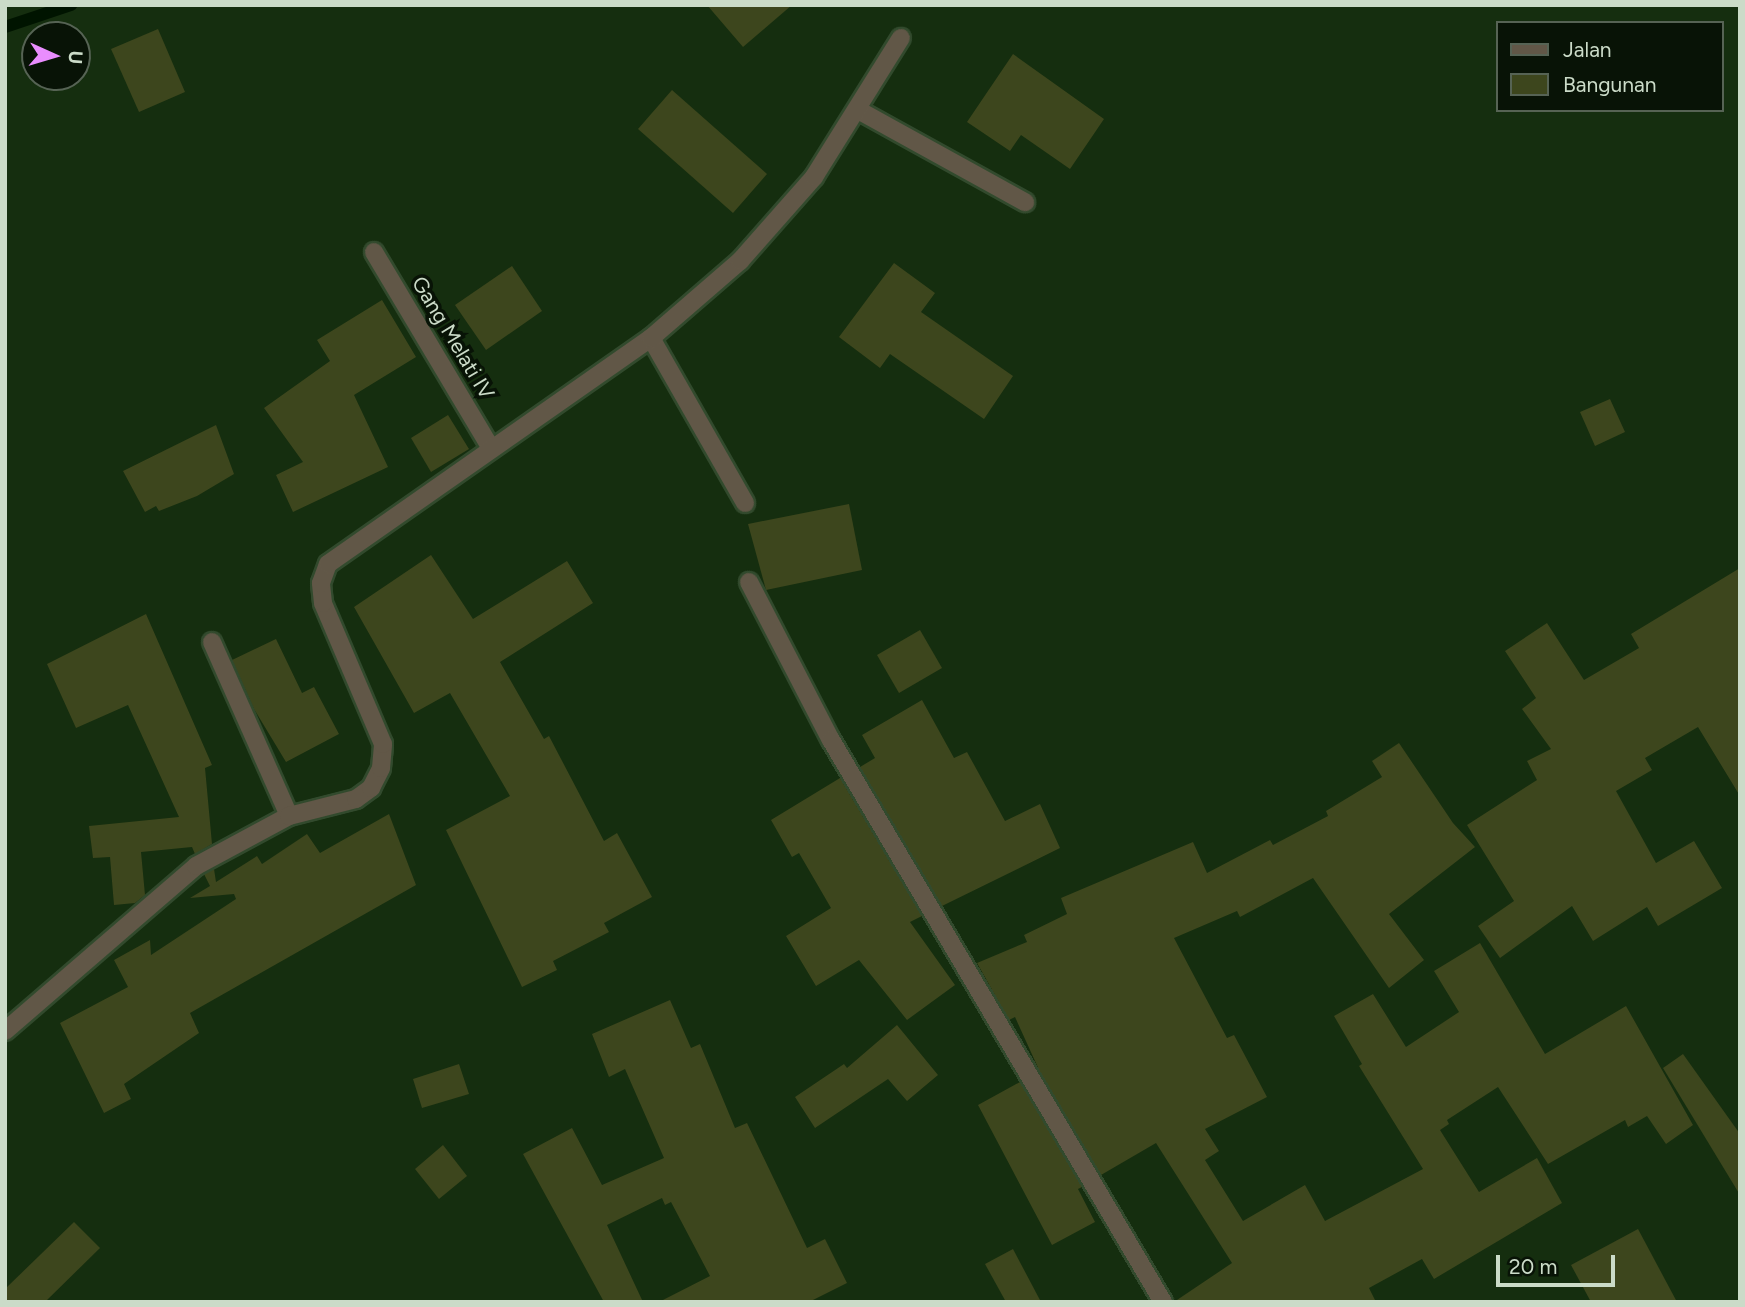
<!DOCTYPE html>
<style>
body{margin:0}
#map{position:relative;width:1745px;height:1307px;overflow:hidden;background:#152e0f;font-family:Figtree,sans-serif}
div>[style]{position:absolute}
.stream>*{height:12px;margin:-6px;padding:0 6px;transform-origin:6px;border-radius:6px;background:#001400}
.building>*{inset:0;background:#3d461d}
.roads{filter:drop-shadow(2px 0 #324a2d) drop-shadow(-2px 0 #324a2d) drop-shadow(0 2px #324a2d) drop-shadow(0 -2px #324a2d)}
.minor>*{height:18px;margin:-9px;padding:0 9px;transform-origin:9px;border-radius:9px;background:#615747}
span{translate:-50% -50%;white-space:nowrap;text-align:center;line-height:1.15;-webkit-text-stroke:7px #081306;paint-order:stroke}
.street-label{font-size:21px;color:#cbdbc8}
.frame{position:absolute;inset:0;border:7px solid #cbdbc8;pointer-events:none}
.legend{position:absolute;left:1496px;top:21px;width:228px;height:91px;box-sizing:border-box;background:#081306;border:2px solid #566354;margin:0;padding:9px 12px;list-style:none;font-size:21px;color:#cbdbc8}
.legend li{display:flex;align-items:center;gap:14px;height:35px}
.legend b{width:35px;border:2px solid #566354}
.north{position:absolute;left:21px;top:21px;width:70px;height:70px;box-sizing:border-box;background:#081306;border:2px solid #566354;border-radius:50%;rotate:94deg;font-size:19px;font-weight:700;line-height:28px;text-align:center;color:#cbdbc8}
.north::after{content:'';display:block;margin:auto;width:24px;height:32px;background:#e98dfe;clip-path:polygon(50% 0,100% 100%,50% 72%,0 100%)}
.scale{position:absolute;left:1496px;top:1255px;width:119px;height:32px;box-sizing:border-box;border:4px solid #cbdbc8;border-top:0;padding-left:9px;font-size:21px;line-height:24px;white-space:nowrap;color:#cbdbc8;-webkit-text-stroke:5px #081306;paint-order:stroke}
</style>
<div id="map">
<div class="stream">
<div style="left:5px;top:27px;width:70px;rotate:-18.4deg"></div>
</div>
<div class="building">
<div style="clip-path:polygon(707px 5px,792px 5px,743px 47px)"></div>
<div style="clip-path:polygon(158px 29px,185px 92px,139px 112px,111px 49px)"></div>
<div style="clip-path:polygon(1013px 54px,1104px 119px,1070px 169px,1021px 135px,1010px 151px,967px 122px)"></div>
<div style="clip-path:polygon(672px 90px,767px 174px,733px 213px,638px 129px)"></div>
<div style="clip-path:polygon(894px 263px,935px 293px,921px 312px,1013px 376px,984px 419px,890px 354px,880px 368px,839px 337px)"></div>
<div style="clip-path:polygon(512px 266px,542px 311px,486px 350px,455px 305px)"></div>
<div style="clip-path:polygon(382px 300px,416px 357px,354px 395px,388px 467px,293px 512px,276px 475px,303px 462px,264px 408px,330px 361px,317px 340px)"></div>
<div style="clip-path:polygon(1610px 399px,1625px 432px,1595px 446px,1580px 412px)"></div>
<div style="clip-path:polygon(448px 415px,469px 449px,431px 472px,411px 438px)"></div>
<div style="clip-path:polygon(216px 425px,234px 474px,197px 496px,159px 511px,156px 506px,145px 512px,123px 471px)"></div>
<div style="clip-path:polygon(849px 504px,862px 570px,766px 590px,748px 524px)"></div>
<div style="clip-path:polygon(431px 555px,473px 619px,567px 561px,593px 603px,500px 662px,544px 739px,549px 736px,604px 841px,617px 833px,652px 897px,604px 923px,609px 932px,553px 961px,557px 970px,522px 987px,446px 830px,510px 796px,450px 693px,414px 713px,354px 607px)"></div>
<div style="clip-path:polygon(1740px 568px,1740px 796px,1698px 727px,1645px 758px,1652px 770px,1616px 791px,1656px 863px,1694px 841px,1722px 888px,1658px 926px,1647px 907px,1593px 941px,1572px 906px,1500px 958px,1478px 926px,1514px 901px,1467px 825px,1537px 780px,1527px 761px,1551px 749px,1522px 709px,1536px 698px,1505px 651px,1547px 623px,1584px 680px,1639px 648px,1631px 634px)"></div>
<div style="clip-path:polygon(146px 614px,212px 765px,205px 768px,212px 844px,195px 854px,192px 847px,141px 852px,145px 895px,135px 903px,114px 905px,110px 857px,93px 858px,89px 826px,179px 817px,128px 705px,76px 728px,47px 664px)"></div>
<div style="clip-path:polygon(920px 630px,942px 668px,899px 693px,877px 655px)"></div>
<div style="clip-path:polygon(276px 639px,302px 693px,314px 687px,339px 734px,286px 762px,254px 709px,232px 660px)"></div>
<div style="clip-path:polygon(922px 700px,954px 758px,967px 752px,1005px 821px,1040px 804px,1060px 848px,942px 906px,860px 767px,875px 758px,862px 735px)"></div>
<div style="clip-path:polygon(1399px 743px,1453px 823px,1475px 847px,1389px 914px,1424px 960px,1389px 988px,1313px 878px,1240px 917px,1237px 911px,1174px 938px,1227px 1038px,1234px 1035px,1267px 1097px,1205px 1129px,1219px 1151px,1205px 1160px,1243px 1221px,1305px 1185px,1325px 1221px,1423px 1169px,1359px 1066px,1362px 1064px,1334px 1016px,1373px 994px,1406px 1047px,1459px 1012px,1434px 971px,1480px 943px,1545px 1054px,1626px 1006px,1693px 1125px,1666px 1144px,1647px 1116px,1628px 1127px,1625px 1120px,1548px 1164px,1498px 1087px,1447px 1120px,1449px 1124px,1440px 1130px,1479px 1192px,1537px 1158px,1562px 1203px,1434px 1279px,1422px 1259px,1369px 1288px,1376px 1302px,1174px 1302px,1232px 1263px,1156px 1143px,1101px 1175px,1040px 1072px,1015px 1017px,1009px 1020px,977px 963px,1027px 942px,1024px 935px,1067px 914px,1061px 898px,1193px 842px,1207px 873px,1270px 840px,1273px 845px,1328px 816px,1326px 811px,1382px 777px,1372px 761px)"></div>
<div style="clip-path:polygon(840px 778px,922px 916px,910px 922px,955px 985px,907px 1020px,859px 960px,816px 986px,786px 936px,831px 908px,799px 853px,792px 857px,771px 820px)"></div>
<div style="clip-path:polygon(389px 814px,416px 885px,190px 1013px,199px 1033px,124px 1084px,131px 1099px,104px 1113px,60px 1023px,128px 987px,114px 960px,150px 940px,151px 955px,236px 899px,234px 894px,190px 898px,210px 886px,204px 874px,214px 869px,216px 882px,257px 856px,262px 864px,307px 834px,320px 853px)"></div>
<div style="clip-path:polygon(670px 1000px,691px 1048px,700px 1044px,735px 1128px,747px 1123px,807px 1248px,825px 1239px,847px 1283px,809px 1302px,659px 1302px,710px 1276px,671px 1202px,665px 1205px,662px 1198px,607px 1225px,643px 1302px,604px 1302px,523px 1154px,572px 1128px,602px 1185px,664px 1158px,625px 1069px,609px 1077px,592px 1034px)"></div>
<div style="clip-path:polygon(897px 1025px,938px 1075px,907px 1101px,888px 1079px,815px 1128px,795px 1097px,844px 1064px,847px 1068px)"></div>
<div style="clip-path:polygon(1683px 1054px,1740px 1134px,1740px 1195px,1663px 1068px)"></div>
<div style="clip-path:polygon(459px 1064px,469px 1094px,422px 1108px,413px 1079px)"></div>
<div style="clip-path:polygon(1020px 1082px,1082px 1187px,1078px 1189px,1095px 1222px,1052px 1245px,978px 1105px)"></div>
<div style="clip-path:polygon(443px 1145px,467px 1176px,439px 1199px,415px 1169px)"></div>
<div style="clip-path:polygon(74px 1222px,100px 1248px,45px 1302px,5px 1302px,5px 1289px)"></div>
<div style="clip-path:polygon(1638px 1229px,1677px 1302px,1591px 1302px,1571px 1265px)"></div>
<div style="clip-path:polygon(1013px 1249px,1041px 1302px,1006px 1302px,985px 1264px)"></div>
</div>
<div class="roads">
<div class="minor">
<div style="left:858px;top:110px;width:191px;rotate:28.9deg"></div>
<div style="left:374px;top:252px;width:228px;rotate:59.2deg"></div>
<div style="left:651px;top:338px;width:190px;rotate:60.3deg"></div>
<div style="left:749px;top:582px;width:178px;rotate:62.6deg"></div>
<div style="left:831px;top:740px;width:653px;rotate:59.43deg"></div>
<div style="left:212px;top:642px;width:190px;rotate:66.1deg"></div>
<div style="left:5px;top:1031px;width:252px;rotate:-40.8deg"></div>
<div style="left:196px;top:866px;width:106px;rotate:-28.3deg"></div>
<div style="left:289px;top:816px;width:69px;rotate:-14.2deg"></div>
<div style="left:356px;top:799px;width:19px;rotate:-36deg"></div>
<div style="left:371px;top:788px;width:22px;rotate:-63deg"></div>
<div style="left:381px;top:768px;width:24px;rotate:-85deg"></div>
<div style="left:383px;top:744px;width:153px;rotate:-113.1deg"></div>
<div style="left:323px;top:603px;width:20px;rotate:-96deg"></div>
<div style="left:321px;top:583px;width:20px;rotate:-70deg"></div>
<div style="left:328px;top:564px;width:394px;rotate:-35deg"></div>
<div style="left:651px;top:338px;width:118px;rotate:-40.9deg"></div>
<div style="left:740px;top:261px;width:112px;rotate:-48.6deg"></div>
<div style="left:814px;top:177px;width:164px;rotate:-58deg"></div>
</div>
</div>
<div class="street-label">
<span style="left:453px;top:338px;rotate:59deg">Gang Melati IV</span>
</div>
<div class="frame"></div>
<ul class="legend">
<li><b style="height:9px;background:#615747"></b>Jalan</li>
<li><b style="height:19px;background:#3d461d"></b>Bangunan</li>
</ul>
<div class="north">U</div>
<div class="scale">20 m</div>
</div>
